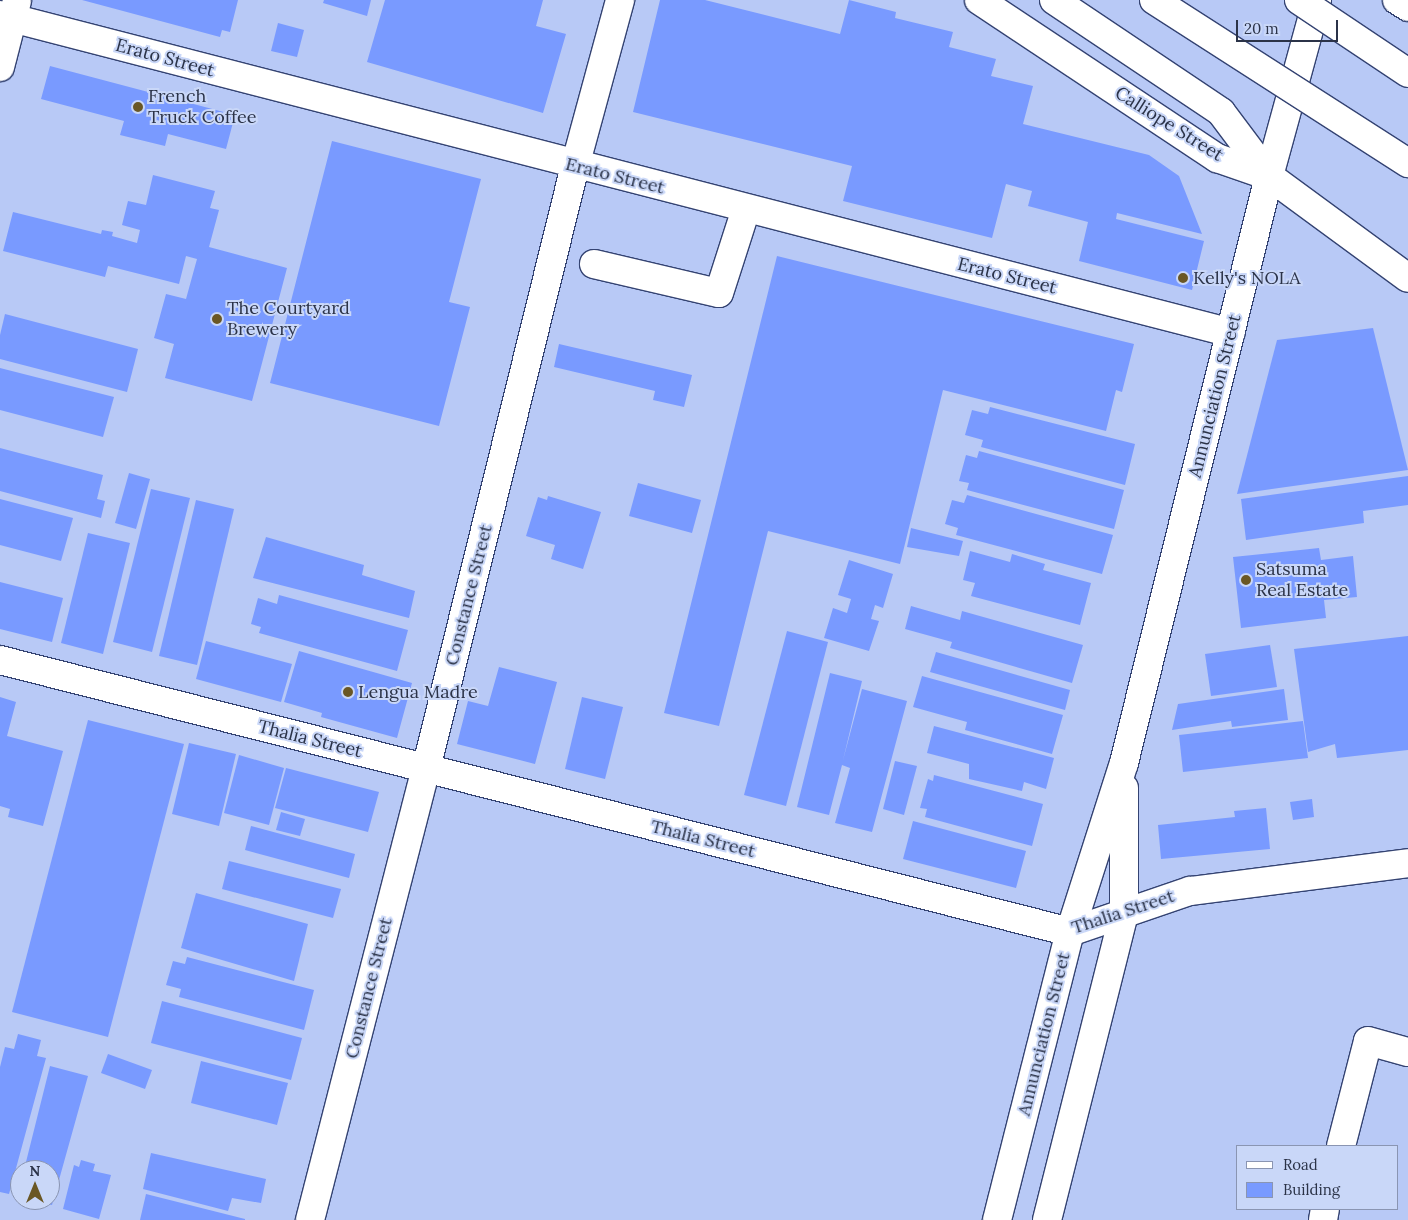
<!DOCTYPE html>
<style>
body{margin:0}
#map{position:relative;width:1408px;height:1220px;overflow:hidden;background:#b8c9f6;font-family:Lora,serif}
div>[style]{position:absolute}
.building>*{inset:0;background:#799aff}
.roads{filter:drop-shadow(1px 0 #344372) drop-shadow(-1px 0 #344372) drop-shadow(0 1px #344372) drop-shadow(0 -1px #344372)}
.minor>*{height:28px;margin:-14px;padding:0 14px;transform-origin:14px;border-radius:14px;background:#fff}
.highway>*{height:28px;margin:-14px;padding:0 14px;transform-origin:14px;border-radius:14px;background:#fff}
.bridges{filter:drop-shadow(1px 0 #344372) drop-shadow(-1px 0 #344372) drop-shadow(0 1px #344372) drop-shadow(0 -1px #344372)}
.highway-bridge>*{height:28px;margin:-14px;padding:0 14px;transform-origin:14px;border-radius:14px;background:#fff}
.dots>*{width:14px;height:14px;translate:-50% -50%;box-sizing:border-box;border:2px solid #c9d7f8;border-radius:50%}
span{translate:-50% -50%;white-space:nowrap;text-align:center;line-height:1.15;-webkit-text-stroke:4px #c9d7f8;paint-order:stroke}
.street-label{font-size:18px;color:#2b3348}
.poi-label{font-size:18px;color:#2b3348}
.left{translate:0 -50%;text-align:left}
.legend{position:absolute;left:1236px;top:1145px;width:162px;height:65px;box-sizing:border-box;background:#c9d7f8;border:1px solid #8a95b2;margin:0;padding:6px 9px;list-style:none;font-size:15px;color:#2b3348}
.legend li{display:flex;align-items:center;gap:10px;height:25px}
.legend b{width:25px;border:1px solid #8a95b2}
.north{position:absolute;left:10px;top:1160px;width:50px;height:50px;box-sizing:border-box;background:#c9d7f8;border:1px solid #8a95b2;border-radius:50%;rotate:0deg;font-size:14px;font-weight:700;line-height:20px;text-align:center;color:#2b3348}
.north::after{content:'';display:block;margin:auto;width:18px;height:22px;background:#6a5725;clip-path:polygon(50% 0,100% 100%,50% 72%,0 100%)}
.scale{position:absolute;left:1236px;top:20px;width:102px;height:22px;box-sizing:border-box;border:2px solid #2b3348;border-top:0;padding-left:6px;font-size:15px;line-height:18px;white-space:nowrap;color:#2b3348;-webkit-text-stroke:4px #c9d7f8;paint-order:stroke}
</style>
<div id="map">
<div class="building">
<div style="clip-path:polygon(82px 0,238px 0,230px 32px,222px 30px,220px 37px)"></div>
<div style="clip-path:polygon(324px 0,371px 0,367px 16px,323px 3px)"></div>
<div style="clip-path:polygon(385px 0,543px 0,536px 26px,566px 34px,543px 113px,367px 62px)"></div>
<div style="clip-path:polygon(660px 0,705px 0,840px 34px,849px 0,896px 12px,895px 18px,953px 32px,949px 47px,996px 59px,991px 76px,1033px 86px,1023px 124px,1149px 155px,1179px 176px,1202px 234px,1117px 213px,1116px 219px,1204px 241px,1192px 290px,1079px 261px,1088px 222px,1028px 206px,1032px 191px,1006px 184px,992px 238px,843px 201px,852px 166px,633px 112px)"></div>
<div style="clip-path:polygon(278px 23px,304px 30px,297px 57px,271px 51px)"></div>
<div style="clip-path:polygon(50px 66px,235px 115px,226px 149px,168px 134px,165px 146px,120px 135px,124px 121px,41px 99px)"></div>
<div style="clip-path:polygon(332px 141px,481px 179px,449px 302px,470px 307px,439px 426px,270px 383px)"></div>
<div style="clip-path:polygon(153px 175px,215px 191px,210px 208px,219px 210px,209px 247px,287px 268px,252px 401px,165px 378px,174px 344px,154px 338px,166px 294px,186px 299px,197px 259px,186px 256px,179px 284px,108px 266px,105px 277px,3px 251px,13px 212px,101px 234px,102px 230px,113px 232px,112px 236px,137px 243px,140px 230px,122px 225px,128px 201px,146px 205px)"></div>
<div style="clip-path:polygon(777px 256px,1134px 344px,1122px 392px,1116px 390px,1106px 431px,943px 390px,900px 564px,768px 531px,719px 726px,664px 713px)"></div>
<div style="clip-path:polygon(5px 314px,138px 349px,127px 392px,0 359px,0 335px)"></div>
<div style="clip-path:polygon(1373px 328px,1408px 470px,1237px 494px,1277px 340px)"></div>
<div style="clip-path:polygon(559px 344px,692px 375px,684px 407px,653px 400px,655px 391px,554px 367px)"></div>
<div style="clip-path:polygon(0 368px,114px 397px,103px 437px,0 410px)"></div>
<div style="clip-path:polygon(990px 407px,1135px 444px,1125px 485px,981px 447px,983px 440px,965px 435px,972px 410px,988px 414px)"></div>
<div style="clip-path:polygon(0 448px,103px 475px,97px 499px,105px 501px,101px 518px,0 491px)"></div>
<div style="clip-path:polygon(979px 451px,1124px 490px,1114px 529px,967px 490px,969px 483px,959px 481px,966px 455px,977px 458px)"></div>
<div style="clip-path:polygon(129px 473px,150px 479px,136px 529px,115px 523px)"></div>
<div style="clip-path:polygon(1408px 476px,1408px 505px,1363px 511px,1364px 523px,1246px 540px,1241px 499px)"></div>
<div style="clip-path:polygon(638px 483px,701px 500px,692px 533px,629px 516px)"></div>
<div style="clip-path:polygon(151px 489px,190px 498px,152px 652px,113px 642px)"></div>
<div style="clip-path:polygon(967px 495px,1113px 535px,1102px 574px,956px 535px,958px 528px,945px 524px,952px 500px,964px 503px)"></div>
<div style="clip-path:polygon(548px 496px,601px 512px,583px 569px,551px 559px,555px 545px,526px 536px,538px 497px,547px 500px)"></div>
<div style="clip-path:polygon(0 499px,73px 518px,61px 561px,0 545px)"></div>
<div style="clip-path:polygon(196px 500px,234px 509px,197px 665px,159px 656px)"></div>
<div style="clip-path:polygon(911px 528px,963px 541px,959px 556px,907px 547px)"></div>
<div style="clip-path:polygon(88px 533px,130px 543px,103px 654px,61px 643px)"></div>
<div style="clip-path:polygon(266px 537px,364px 565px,362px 575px,415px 591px,409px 618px,253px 578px)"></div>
<div style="clip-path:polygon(1319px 548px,1321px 560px,1353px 556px,1357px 597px,1324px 600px,1326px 618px,1241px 628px,1233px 557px)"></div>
<div style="clip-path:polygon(970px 551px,1010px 562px,1012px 554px,1045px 564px,1043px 570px,1091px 583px,1080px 625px,971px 596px,975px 583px,963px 580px)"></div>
<div style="clip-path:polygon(849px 560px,893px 574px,883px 608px,875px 605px,871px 619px,879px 621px,869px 651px,824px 638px,833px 608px,847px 613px,851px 599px,838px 595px)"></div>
<div style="clip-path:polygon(0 582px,63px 598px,52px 642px,0 629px)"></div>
<div style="clip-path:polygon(279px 595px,408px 630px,397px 671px,259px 633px,261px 627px,251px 624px,258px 598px,277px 604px)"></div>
<div style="clip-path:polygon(911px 606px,960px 620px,962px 611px,1083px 645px,1072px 683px,950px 648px,952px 642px,905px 629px)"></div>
<div style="clip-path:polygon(787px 631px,828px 642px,786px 806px,744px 795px)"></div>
<div style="clip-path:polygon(1408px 636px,1408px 750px,1337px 758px,1335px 744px,1308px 752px,1294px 649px)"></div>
<div style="clip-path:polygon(206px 641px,292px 664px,281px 702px,196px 679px)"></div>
<div style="clip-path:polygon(1270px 645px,1277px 687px,1211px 696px,1205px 654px)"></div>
<div style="clip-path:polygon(299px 651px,412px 683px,397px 738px,321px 717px,322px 713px,284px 702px)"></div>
<div style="clip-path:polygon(936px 652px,1070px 690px,1065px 710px,930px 672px)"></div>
<div style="clip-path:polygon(499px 667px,557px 682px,535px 764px,457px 744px,468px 701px,488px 706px)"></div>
<div style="clip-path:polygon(830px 673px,862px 681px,843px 760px,862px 689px,907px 701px,872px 832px,835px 823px,850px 768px,842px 765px,829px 815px,797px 807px)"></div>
<div style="clip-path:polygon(922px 676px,1063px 715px,1052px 754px,965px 730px,967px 722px,913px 707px)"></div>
<div style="clip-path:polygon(1284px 689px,1288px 720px,1232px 727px,1231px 721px,1172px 730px,1178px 704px)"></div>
<div style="clip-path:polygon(0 697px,16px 702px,7px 736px,63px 751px,43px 826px,8px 817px,10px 809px,0 806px)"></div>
<div style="clip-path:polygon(582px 697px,623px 707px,605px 779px,565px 769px)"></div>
<div style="clip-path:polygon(88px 720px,184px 744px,108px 1037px,12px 1012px)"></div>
<div style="clip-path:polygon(1303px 721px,1308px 758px,1183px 772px,1179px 735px)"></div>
<div style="clip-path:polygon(934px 726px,1054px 758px,1046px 789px,1024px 782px,1022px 791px,969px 779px,969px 764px,927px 753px)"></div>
<div style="clip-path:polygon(189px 743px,236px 754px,219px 826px,172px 814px)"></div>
<div style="clip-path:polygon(239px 755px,284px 768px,269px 825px,224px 813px)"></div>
<div style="clip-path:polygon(895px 761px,917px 766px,904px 815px,883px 809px)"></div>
<div style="clip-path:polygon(286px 768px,379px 792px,368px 832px,275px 808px)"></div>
<div style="clip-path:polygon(934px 775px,1043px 804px,1032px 846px,925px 817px,927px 809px,920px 808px,928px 779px,933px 781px)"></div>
<div style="clip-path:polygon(1312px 799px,1314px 817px,1293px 820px,1290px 802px)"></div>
<div style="clip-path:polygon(1266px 808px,1270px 849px,1161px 859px,1158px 825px,1235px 817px,1234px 811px)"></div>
<div style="clip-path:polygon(281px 812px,305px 819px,300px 836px,276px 830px)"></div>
<div style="clip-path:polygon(913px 821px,1026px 851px,1016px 888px,903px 859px)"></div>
<div style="clip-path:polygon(251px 826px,355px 854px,349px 878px,245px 850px)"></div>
<div style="clip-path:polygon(229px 861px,341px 889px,333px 918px,222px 889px)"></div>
<div style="clip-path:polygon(196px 893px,308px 924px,294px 981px,181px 948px)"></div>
<div style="clip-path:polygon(187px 957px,314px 990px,304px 1030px,179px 997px,181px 989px,166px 985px,173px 961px,185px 964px)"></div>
<div style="clip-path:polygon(162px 1001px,302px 1038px,291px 1080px,151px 1043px)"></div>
<div style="clip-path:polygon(18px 1034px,41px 1040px,37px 1056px,46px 1058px,9px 1194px,0 1192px,0 1067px,5px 1047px,14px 1049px)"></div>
<div style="clip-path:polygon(108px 1054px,152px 1070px,145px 1089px,101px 1073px)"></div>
<div style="clip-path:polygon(201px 1061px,288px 1083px,277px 1125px,191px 1103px)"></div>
<div style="clip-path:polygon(50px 1066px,88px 1076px,52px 1205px,35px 1201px,50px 1200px,50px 1170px,24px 1170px)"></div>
<div style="clip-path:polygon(151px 1153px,266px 1179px,261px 1203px,232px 1198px,228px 1211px,143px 1189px)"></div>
<div style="clip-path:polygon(81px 1160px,95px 1164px,93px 1171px,111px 1175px,99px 1219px,63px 1209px,74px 1165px,79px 1167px)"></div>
<div style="clip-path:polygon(146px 1194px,245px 1219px,245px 1220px,140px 1220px)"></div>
</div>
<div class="roads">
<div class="minor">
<div style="left:979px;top:0;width:286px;rotate:33.6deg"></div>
<div style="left:1217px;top:158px;width:55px;rotate:19.1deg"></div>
<div style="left:1269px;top:176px;width:172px;rotate:36.3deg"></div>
<div style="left:0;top:15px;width:1271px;rotate:14.48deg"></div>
<div style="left:0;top:67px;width:68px;rotate:-75.6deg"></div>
<div style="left:594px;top:264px;width:128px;rotate:13.1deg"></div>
<div style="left:719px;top:293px;width:88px;rotate:-72.2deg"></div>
<div style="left:0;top:660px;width:1104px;rotate:14.26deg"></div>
<div style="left:1070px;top:932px;width:127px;rotate:-18.9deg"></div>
<div style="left:1190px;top:891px;width:220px;rotate:-7.3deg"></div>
<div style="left:1341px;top:1146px;width:108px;rotate:-75.6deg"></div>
<div style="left:1368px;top:1041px;width:41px;rotate:15.4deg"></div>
<div style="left:310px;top:1220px;width:466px;rotate:-75.6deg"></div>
<div style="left:426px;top:769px;width:621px;rotate:-76.12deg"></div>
<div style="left:575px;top:166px;width:172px;rotate:-74.8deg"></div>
<div style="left:997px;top:1220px;width:297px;rotate:-75.8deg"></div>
<div style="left:1070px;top:932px;width:177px;rotate:-72.3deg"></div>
<div style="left:1124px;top:763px;width:605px;rotate:-76.12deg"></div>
<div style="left:1269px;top:176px;width:182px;rotate:-74.7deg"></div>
<div style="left:1047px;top:1220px;width:316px;rotate:-75.9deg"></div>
<div style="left:1124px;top:914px;width:126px;rotate:-90deg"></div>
<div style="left:1323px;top:1220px;width:11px;rotate:-80deg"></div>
</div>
<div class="highway">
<div style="left:1054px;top:0;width:201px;rotate:33.8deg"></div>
<div style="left:1221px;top:112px;width:80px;rotate:53.1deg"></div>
<div style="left:1397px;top:0;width:13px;rotate:32deg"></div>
</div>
</div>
<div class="bridges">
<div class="highway-bridge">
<div style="left:1154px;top:0;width:302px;rotate:32.7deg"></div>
<div style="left:1299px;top:0;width:131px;rotate:33.8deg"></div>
</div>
</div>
<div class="dots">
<div style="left:138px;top:107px;background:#6a5725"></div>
<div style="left:1183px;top:278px;background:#6a5725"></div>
<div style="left:217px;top:319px;background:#6a5725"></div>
<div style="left:1246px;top:580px;background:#6a5725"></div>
<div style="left:348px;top:692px;background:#6a5725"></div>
</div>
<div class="street-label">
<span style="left:165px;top:58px;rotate:15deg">Erato Street</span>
<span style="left:1169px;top:124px;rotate:32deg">Calliope Street</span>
<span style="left:615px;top:176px;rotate:14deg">Erato Street</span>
<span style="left:1007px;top:276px;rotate:14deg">Erato Street</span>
<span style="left:1215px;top:396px;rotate:-76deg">Annunciation Street</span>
<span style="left:469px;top:595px;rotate:-76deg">Constance Street</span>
<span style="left:310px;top:739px;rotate:14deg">Thalia Street</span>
<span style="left:703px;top:839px;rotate:14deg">Thalia Street</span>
<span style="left:1123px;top:912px;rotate:-18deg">Thalia Street</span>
<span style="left:369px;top:988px;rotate:-76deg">Constance Street</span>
<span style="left:1044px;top:1034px;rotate:-76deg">Annunciation Street</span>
</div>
<div class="poi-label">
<span class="left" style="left:148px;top:107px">French<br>Truck Coffee</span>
<span class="left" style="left:1193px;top:278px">Kelly's NOLA</span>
<span class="left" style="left:227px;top:319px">The Courtyard<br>Brewery</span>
<span class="left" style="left:1256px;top:580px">Satsuma<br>Real Estate</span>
<span class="left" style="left:358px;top:692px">Lengua Madre</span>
</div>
<ul class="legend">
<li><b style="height:6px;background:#fff"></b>Road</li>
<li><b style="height:14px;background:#799aff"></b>Building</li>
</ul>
<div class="north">N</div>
<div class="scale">20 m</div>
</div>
